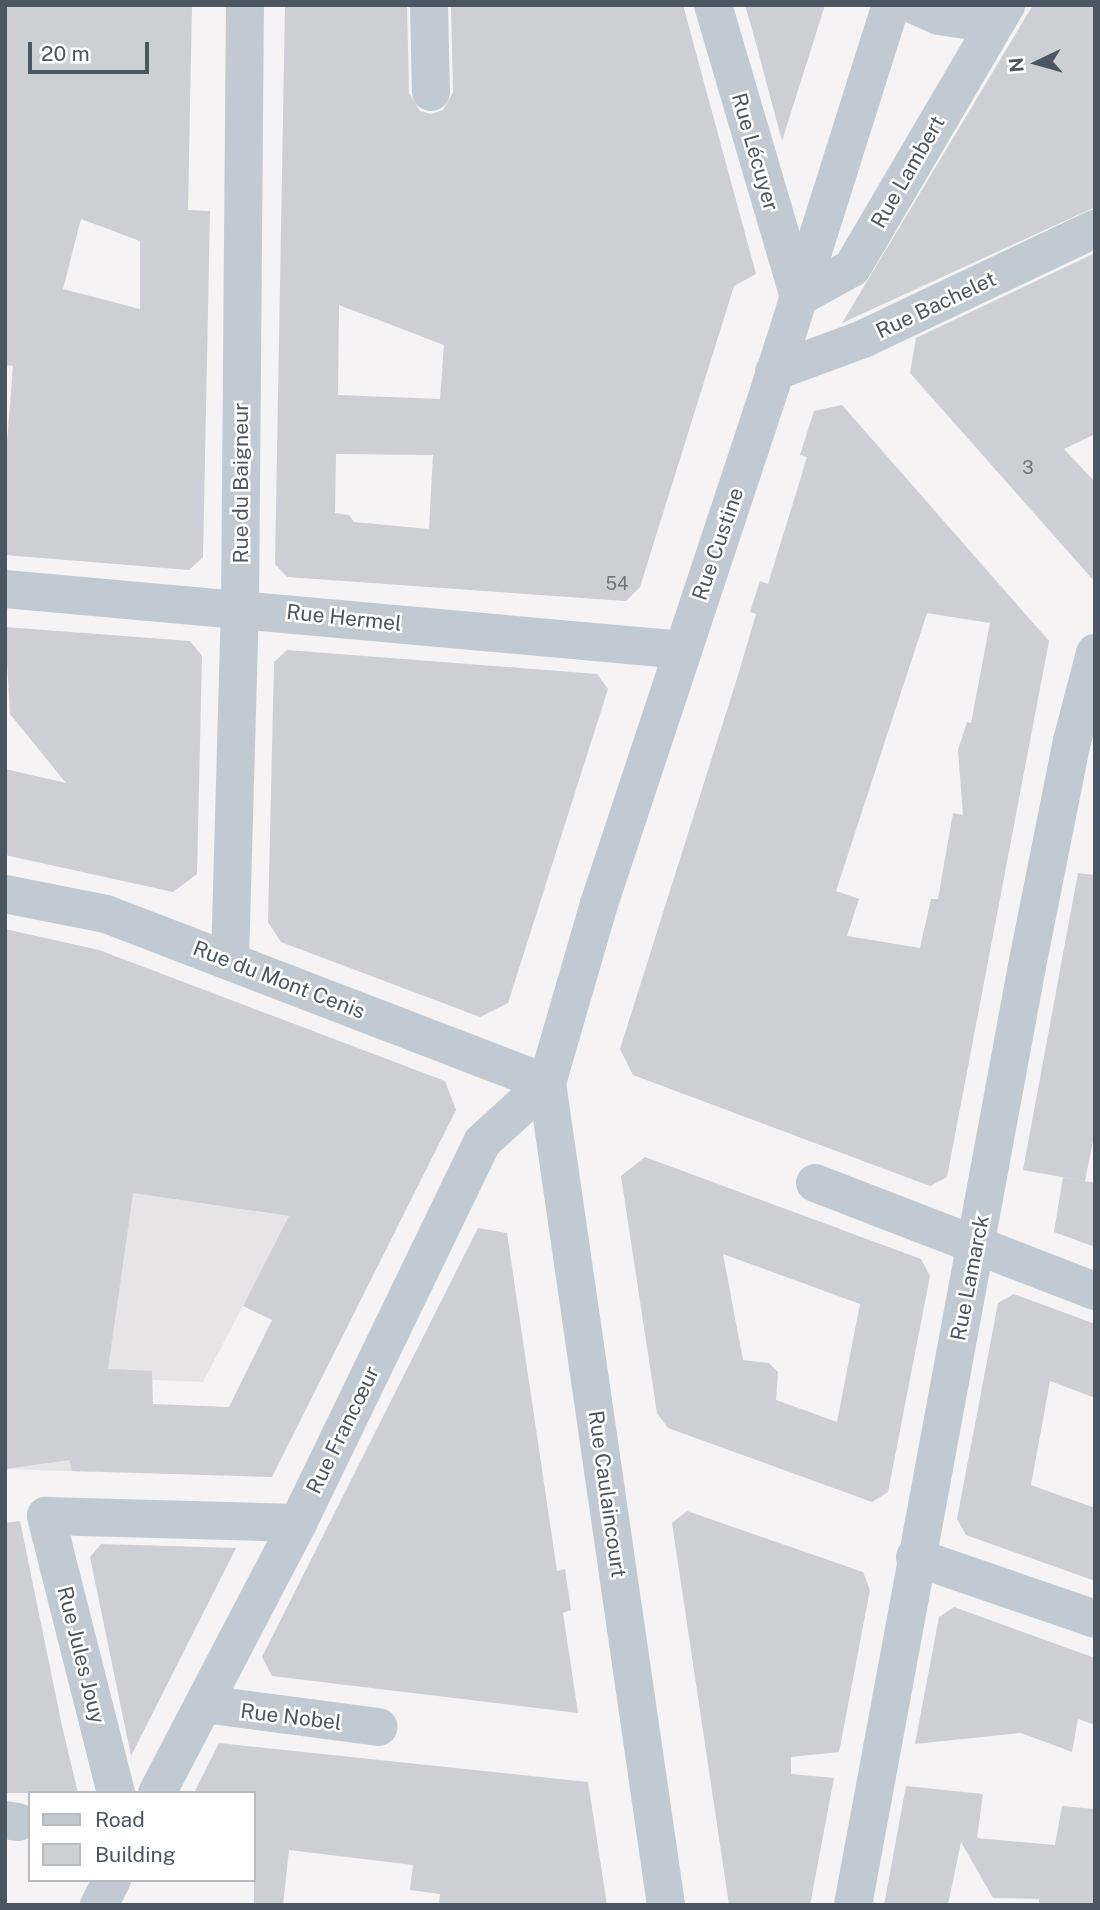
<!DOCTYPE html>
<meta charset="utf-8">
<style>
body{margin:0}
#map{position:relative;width:1100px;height:1910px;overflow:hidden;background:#f5f3f3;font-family:"Public Sans",sans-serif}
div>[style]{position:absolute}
.education>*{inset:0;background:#e6e4e5}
.building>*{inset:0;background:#cdcfd5}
.minor>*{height:38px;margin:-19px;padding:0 19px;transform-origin:19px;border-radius:19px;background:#c1cad2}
span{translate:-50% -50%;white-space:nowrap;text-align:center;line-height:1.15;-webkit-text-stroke:5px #fff;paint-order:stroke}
.number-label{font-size:18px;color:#6b747e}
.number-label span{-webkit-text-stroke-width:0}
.street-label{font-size:21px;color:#4a5661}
.frame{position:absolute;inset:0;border:7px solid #4a5661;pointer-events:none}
.legend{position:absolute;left:28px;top:1791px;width:228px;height:91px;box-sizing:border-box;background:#fff;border:2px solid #b7bbc0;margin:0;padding:9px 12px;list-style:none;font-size:21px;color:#4a5661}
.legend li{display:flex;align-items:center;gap:14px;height:35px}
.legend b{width:35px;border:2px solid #b7bbc0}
.north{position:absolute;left:1002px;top:28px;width:70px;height:70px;-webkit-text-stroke:5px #fff;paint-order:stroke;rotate:265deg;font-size:19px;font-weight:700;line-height:28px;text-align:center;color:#4a5661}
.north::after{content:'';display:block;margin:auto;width:24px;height:32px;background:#4a5661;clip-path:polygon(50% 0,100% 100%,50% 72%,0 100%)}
.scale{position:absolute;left:28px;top:42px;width:121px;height:32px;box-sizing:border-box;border:4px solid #4a5661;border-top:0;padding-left:9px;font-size:21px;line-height:24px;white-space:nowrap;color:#4a5661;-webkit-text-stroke:5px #fff;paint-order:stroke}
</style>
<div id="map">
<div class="education">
<div style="clip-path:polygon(133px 1193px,395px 1232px,374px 1273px,268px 1258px,203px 1382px,107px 1378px,94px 1472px,5px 1469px)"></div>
</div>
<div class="building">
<div style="clip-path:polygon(evenodd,5px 5px,192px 5px,188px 210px,210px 211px,203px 557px,189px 570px,5px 555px,5px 467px,13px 366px,5px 365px,5px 5px,81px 219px,140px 241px,140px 309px,63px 289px,81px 219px)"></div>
<div style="clip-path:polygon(evenodd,285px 5px,407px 5px,409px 93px,420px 111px,431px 114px,443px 110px,453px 92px,451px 5px,683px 5px,756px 274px,734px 286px,640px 587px,626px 601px,287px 577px,275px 564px,285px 5px,339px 305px,444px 345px,440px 399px,338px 395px,339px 305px,285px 5px,336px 454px,433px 455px,429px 529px,354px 522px,349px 515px,335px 513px,336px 454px)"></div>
<div style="clip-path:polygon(745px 5px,825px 5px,782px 141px,754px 36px)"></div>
<div style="clip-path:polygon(1033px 5px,1095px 5px,1095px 207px,842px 323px)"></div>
<div style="clip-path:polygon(1095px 253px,1095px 434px,1064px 449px,1095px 482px,1095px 582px,910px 373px,916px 338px)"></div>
<div style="clip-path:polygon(evenodd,842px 405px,1049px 641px,947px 1177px,930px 1186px,633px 1075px,620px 1049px,739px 672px,756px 614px,750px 612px,760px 581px,768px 584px,797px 490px,807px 457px,800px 455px,814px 411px,842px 405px,927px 613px,990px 623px,971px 723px,967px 722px,958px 750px,963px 815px,953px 813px,938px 899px,931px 899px,920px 948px,847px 936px,859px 899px,836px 891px,927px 613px)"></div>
<div style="clip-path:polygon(5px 627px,190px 641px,202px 656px,197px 874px,173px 892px,5px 855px,5px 769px,66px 783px,10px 714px)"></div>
<div style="clip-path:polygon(287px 650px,597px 674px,608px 689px,508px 1003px,480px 1017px,281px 942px,268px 922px,274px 662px)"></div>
<div style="clip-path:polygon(1078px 873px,1095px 875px,1095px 1131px,1085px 1181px,1023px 1170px)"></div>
<div style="clip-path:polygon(evenodd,5px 929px,99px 950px,445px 1081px,456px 1110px,272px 1477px,72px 1471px,69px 1460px,5px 1469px,5px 929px,133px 1193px,289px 1216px,243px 1306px,272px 1320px,229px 1407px,153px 1404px,152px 1371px,108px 1369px,133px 1193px)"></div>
<div style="clip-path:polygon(evenodd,645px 1157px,921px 1259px,930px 1276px,888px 1492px,872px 1502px,668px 1428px,657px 1413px,621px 1176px,645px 1157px,723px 1254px,860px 1304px,837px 1422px,776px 1400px,778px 1372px,769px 1363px,743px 1360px,723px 1254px)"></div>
<div style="clip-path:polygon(1063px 1177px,1095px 1183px,1095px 1247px,1054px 1232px)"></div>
<div style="clip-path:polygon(478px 1228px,507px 1233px,557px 1571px,565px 1569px,571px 1610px,563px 1613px,578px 1713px,272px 1676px,262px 1657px)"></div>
<div style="clip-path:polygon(1014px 1294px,1095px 1324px,1095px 1398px,1050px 1381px,1031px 1485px,1095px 1508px,1095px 1581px,966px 1535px,957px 1519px,998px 1303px)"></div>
<div style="clip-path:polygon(687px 1511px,863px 1572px,870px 1590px,839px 1752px,791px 1757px,791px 1774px,834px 1778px,810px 1905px,729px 1905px,672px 1523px)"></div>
<div style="clip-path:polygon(20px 1521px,62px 1726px,78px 1793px,5px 1793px,5px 1523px)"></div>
<div style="clip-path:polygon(101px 1544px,236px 1548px,131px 1756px,90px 1557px)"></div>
<div style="clip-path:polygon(954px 1607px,1095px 1658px,1095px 1725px,1078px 1719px,1072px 1752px,1021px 1733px,915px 1744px,939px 1617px)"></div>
<div style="clip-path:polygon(219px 1743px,588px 1782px,607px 1905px,439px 1905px,440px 1894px,410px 1890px,413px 1865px,289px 1850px,283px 1905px,254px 1905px,254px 1793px,194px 1793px)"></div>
<div style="clip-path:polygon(906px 1786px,983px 1794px,977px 1838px,1055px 1845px,1062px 1806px,1095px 1809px,1095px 1905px,1039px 1905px,1039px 1899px,993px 1898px,961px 1842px,948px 1905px,884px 1905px)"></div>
</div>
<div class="minor">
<div style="left:429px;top:5px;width:87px;rotate:88.7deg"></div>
<div style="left:713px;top:5px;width:304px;rotate:73.6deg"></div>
<div style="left:799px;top:297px;width:60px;rotate:-28.7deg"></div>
<div style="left:852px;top:268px;width:305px;rotate:-59.6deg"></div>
<div style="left:914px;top:5px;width:27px;rotate:24deg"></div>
<div style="left:939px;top:16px;width:56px;rotate:8.3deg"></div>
<div style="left:774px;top:372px;width:95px;rotate:-20.3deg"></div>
<div style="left:863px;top:339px;width:257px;rotate:-25.4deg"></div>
<div style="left:5px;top:589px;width:681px;rotate:5.14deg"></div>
<div style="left:5px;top:894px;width:103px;rotate:11.2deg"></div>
<div style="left:106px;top:914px;width:472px;rotate:21deg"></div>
<div style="left:230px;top:961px;width:352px;rotate:-88.4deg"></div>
<div style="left:240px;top:609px;width:604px;rotate:-89.53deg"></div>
<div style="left:815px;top:1183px;width:300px;rotate:21.1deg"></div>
<div style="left:915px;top:1557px;width:190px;rotate:19deg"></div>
<div style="left:204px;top:1704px;width:176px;rotate:7.5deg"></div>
<div style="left:116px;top:1793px;width:286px;rotate:-104.2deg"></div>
<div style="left:46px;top:1516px;width:252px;rotate:1.6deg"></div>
<div style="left:157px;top:1793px;width:305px;rotate:-62.4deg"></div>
<div style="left:298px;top:1523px;width:423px;rotate:-64.2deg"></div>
<div style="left:482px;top:1142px;width:88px;rotate:-42.2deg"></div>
<div style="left:5px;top:1820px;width:13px;rotate:9deg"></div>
<div style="left:99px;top:1905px;width:28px;rotate:-63deg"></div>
<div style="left:666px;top:1905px;width:831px;rotate:-98.24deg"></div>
<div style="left:547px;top:1083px;width:186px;rotate:-73.8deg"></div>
<div style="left:599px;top:904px;width:547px;rotate:-71.66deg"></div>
<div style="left:771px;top:385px;width:398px;rotate:-72.5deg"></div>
<div style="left:853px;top:1905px;width:955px;rotate:-79.5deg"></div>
<div style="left:1027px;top:966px;width:229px;rotate:-78.7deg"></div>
<div style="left:1072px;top:741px;width:91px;rotate:-75.4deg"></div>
</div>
<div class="number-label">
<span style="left:1028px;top:468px">3</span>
<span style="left:617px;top:584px">54</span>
</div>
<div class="street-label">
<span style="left:755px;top:152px;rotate:74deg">Rue Lécuyer</span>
<span style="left:908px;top:172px;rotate:-60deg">Rue Lambert</span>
<span style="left:936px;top:305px;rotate:-25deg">Rue Bachelet</span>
<span style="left:241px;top:483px;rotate:-90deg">Rue du Baigneur</span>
<span style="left:718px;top:544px;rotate:-71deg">Rue Custine</span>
<span style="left:344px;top:618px;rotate:6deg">Rue Hermel</span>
<span style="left:279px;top:980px;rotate:21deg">Rue du Mont Cenis</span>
<span style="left:970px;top:1278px;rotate:-79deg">Rue Lamarck</span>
<span style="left:343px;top:1430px;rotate:-64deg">Rue Francœur</span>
<span style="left:607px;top:1494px;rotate:82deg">Rue Caulaincourt</span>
<span style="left:81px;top:1655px;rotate:76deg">Rue Jules Jouy</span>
<span style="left:291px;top:1717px;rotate:7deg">Rue Nobel</span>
</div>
<div class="frame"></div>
<ul class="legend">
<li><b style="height:9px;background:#c1cad2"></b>Road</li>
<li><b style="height:19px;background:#cdcfd5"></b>Building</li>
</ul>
<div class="north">N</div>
<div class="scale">20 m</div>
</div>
